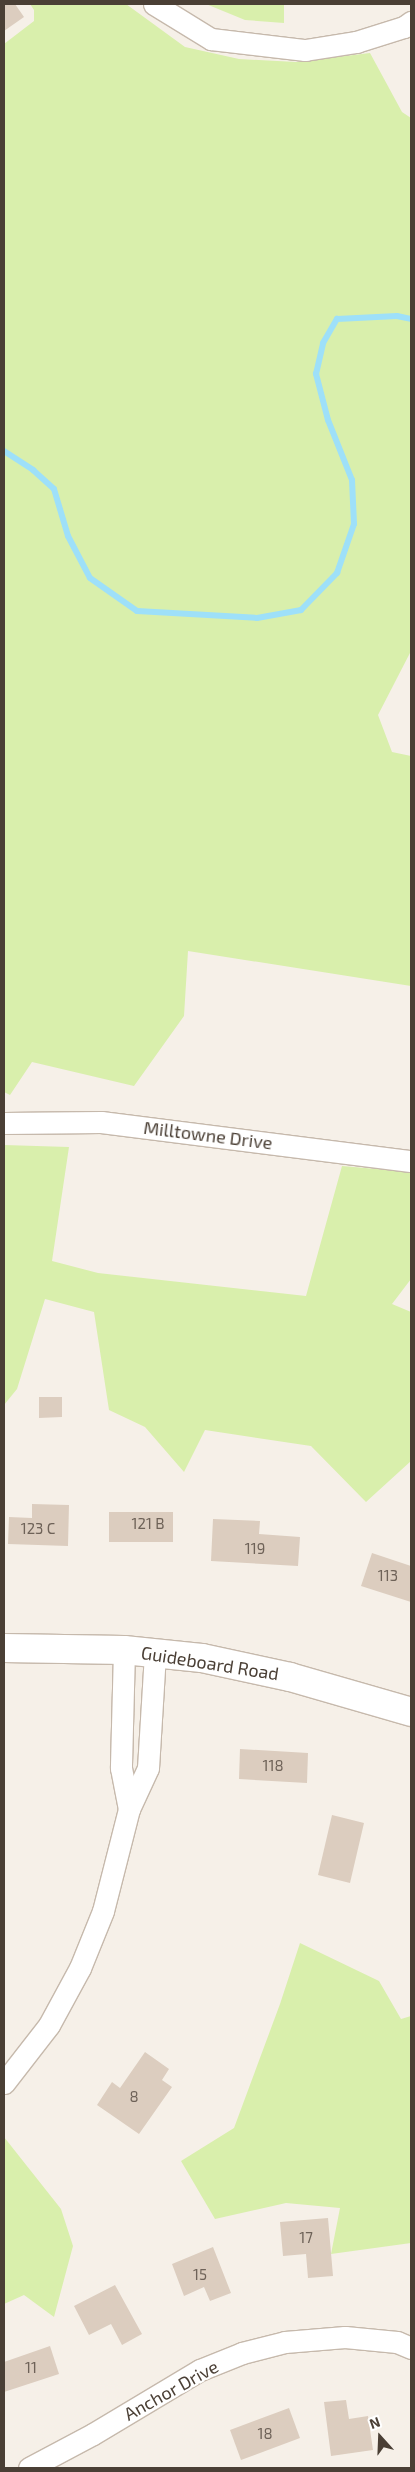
<!DOCTYPE html>
<style>
body{margin:0}
#map{position:relative;width:415px;height:2472px;overflow:hidden;background:#f6f0e8;font-family:"Exo 2",sans-serif}
div>[style]{position:absolute}
.green>*{inset:0;background:#d9efac}
.stream>*{height:6px;margin:-3px;padding:0 3px;transform-origin:3px;border-radius:3px;background:#9ee0f9}
.building>*{inset:0;background:#dccdbf}
.roads{filter:drop-shadow(1px 0 #c6b9ac) drop-shadow(-1px 0 #c6b9ac) drop-shadow(0 1px #c6b9ac) drop-shadow(0 -1px #c6b9ac)}
.minor>*{height:21px;margin:-10.5px;padding:0 10.5px;transform-origin:10.5px;border-radius:10.5px;background:#fff}
.tertiary>*{height:28px;margin:-14px;padding:0 14px;transform-origin:14px;border-radius:14px;background:#fff}
span{translate:-50% -50%;white-space:nowrap;text-align:center;line-height:1.15;-webkit-text-stroke:4px #fff;paint-order:stroke}
.number-label{font-size:15px;color:#6e6258}
.number-label span{-webkit-text-stroke-width:0}
.street-label{font-size:18px;color:#4a3f35}
.frame{position:absolute;inset:0;border:5px solid #4a3f35;pointer-events:none}
.north{position:absolute;left:355px;top:2412px;width:50px;height:50px;-webkit-text-stroke:4px #fff;paint-order:stroke;rotate:340deg;font-size:14px;font-weight:700;line-height:20px;text-align:center;color:#4a3f35}
.north::after{content:'';display:block;margin:auto;width:18px;height:22px;background:#4a3f35;clip-path:polygon(50% 0,100% 100%,50% 72%,0 100%)}
</style>
<div id="map">
<div class="green">
<div style="clip-path:polygon(30px 4px,126px 4px,185px 47px,239px 59px,296px 62px,370px 53px,402px 112px,411px 118px,411px 651px,378px 715px,392px 752px,411px 756px,411px 986px,188px 951px,184px 1016px,134px 1086px,32px 1062px,10px 1095px,4px 1092px,4px 44px,34px 21px,34px 10px)"></div>
<div style="clip-path:polygon(206px 4px,284px 4px,284px 23px,245px 20px)"></div>
<div style="clip-path:polygon(4px 1145px,69px 1147px,52px 1261px,98px 1273px,306px 1296px,342px 1166px,411px 1172px,411px 1279px,392px 1304px,411px 1312px,411px 1461px,366px 1502px,311px 1446px,205px 1430px,184px 1472px,145px 1427px,109px 1410px,94px 1312px,45px 1299px,17px 1389px,4px 1405px)"></div>
<div style="clip-path:polygon(300px 1943px,379px 1981px,401px 2019px,411px 2016px,411px 2243px,331px 2254px,340px 2208px,286px 2203px,215px 2219px,181px 2161px,234px 2128px,280px 2004px)"></div>
<div style="clip-path:polygon(4px 2137px,61px 2209px,73px 2246px,54px 2317px,24px 2295px,4px 2304px)"></div>
</div>
<div class="stream">
<div style="left:4px;top:451px;width:35px;rotate:33deg"></div>
<div style="left:33px;top:470px;width:28px;rotate:42deg"></div>
<div style="left:54px;top:489px;width:49px;rotate:73.4deg"></div>
<div style="left:68px;top:536px;width:47px;rotate:62.4deg"></div>
<div style="left:90px;top:578px;width:57px;rotate:35.1deg"></div>
<div style="left:137px;top:611px;width:120px;rotate:3.3deg"></div>
<div style="left:257px;top:618px;width:45px;rotate:-10.3deg"></div>
<div style="left:301px;top:610px;width:52px;rotate:-45.8deg"></div>
<div style="left:337px;top:573px;width:52px;rotate:-70.9deg"></div>
<div style="left:354px;top:524px;width:44px;rotate:-92.6deg"></div>
<div style="left:352px;top:480px;width:65px;rotate:-111.8deg"></div>
<div style="left:328px;top:420px;width:48px;rotate:-104.6deg"></div>
<div style="left:316px;top:374px;width:32px;rotate:-77deg"></div>
<div style="left:323px;top:343px;width:28px;rotate:-60deg"></div>
<div style="left:337px;top:319px;width:60px;rotate:-2.9deg"></div>
<div style="left:397px;top:316px;width:14px;rotate:12deg"></div>
</div>
<div class="building">
<div style="clip-path:polygon(4px 4px,15px 4px,24px 17px,4px 31px)"></div>
<div style="clip-path:polygon(39px 1397px,62px 1397px,62px 1417px,39px 1418px)"></div>
<div style="clip-path:polygon(32px 1504px,69px 1505px,68px 1546px,8px 1544px,9px 1517px,32px 1518px)"></div>
<div style="clip-path:polygon(109px 1512px,173px 1512px,173px 1542px,109px 1542px)"></div>
<div style="clip-path:polygon(213px 1519px,260px 1521px,259px 1534px,300px 1537px,298px 1566px,211px 1561px)"></div>
<div style="clip-path:polygon(372px 1553px,411px 1566px,411px 1602px,361px 1586px)"></div>
<div style="clip-path:polygon(240px 1749px,308px 1753px,307px 1783px,239px 1779px)"></div>
<div style="clip-path:polygon(332px 1815px,364px 1823px,350px 1883px,318px 1875px)"></div>
<div style="clip-path:polygon(145px 2052px,169px 2069px,162px 2080px,172px 2087px,139px 2134px,97px 2105px,112px 2082px,120px 2088px)"></div>
<div style="clip-path:polygon(328px 2218px,333px 2276px,308px 2278px,306px 2254px,283px 2256px,280px 2222px)"></div>
<div style="clip-path:polygon(213px 2247px,231px 2293px,210px 2301px,204px 2287px,184px 2296px,172px 2264px)"></div>
<div style="clip-path:polygon(115px 2285px,142px 2334px,122px 2345px,111px 2324px,89px 2335px,74px 2306px)"></div>
<div style="clip-path:polygon(50px 2346px,59px 2374px,4px 2392px,4px 2362px)"></div>
<div style="clip-path:polygon(346px 2400px,349px 2419px,368px 2416px,373px 2450px,331px 2456px,324px 2402px)"></div>
<div style="clip-path:polygon(289px 2408px,300px 2438px,241px 2460px,230px 2430px)"></div>
</div>
<div class="roads">
<div class="minor">
<div style="left:154px;top:4px;width:67px;rotate:31.6deg"></div>
<div style="left:211px;top:39px;width:95px;rotate:6.7deg"></div>
<div style="left:305px;top:50px;width:52px;rotate:-8.9deg"></div>
<div style="left:356px;top:42px;width:50px;rotate:-17.4deg"></div>
<div style="left:404px;top:27px;width:9px;rotate:-36deg"></div>
<div style="left:4px;top:1123px;width:97px;rotate:-0.6deg"></div>
<div style="left:101px;top:1122px;width:312px;rotate:7.2deg"></div>
<div style="left:124px;top:1650px;width:118px;rotate:91.5deg"></div>
<div style="left:121px;top:1768px;width:42px;rotate:79deg"></div>
<div style="left:4px;top:2083px;width:73px;rotate:-52.2deg"></div>
<div style="left:49px;top:2025px;width:65px;rotate:-61.5deg"></div>
<div style="left:80px;top:1968px;width:61px;rotate:-68deg"></div>
<div style="left:103px;top:1911px;width:105px;rotate:-75.7deg"></div>
<div style="left:129px;top:1809px;width:45px;rotate:-65.1deg"></div>
<div style="left:148px;top:1768px;width:116px;rotate:-86.5deg"></div>
<div style="left:29px;top:2468px;width:72px;rotate:-28deg"></div>
<div style="left:93px;top:2434px;width:125px;rotate:-30.9deg"></div>
<div style="left:200px;top:2370px;width:45px;rotate:-22deg"></div>
<div style="left:242px;top:2353px;width:44px;rotate:-14.3deg"></div>
<div style="left:285px;top:2342px;width:60px;rotate:-4.8deg"></div>
<div style="left:345px;top:2337px;width:52px;rotate:5.5deg"></div>
<div style="left:397px;top:2342px;width:15px;rotate:23deg"></div>
</div>
<div class="tertiary">
<div style="left:4px;top:1648px;width:120px;rotate:1deg"></div>
<div style="left:124px;top:1650px;width:78px;rotate:5.9deg"></div>
<div style="left:202px;top:1658px;width:90px;rotate:12.2deg"></div>
<div style="left:290px;top:1677px;width:126px;rotate:16.1deg"></div>
</div>
</div>
<div class="number-label">
<span style="left:148px;top:1524px">121 B</span>
<span style="left:38px;top:1529px">123 C</span>
<span style="left:255px;top:1549px">119</span>
<span style="left:388px;top:1576px">113</span>
<span style="left:273px;top:1766px">118</span>
<span style="left:134px;top:2097px">8</span>
<span style="left:306px;top:2238px">17</span>
<span style="left:200px;top:2275px">15</span>
<span style="left:31px;top:2368px">11</span>
<span style="left:265px;top:2434px">18</span>
</div>
<div class="street-label">
<span style="left:208px;top:1135px;rotate:7deg">Milltowne Drive</span>
<span style="left:210px;top:1663px;rotate:9deg">Guideboard Road</span>
<span style="left:171px;top:2390px;rotate:-29deg">Anchor Drive</span>
</div>
<div class="frame"></div>
<div class="north">N</div>
</div>
